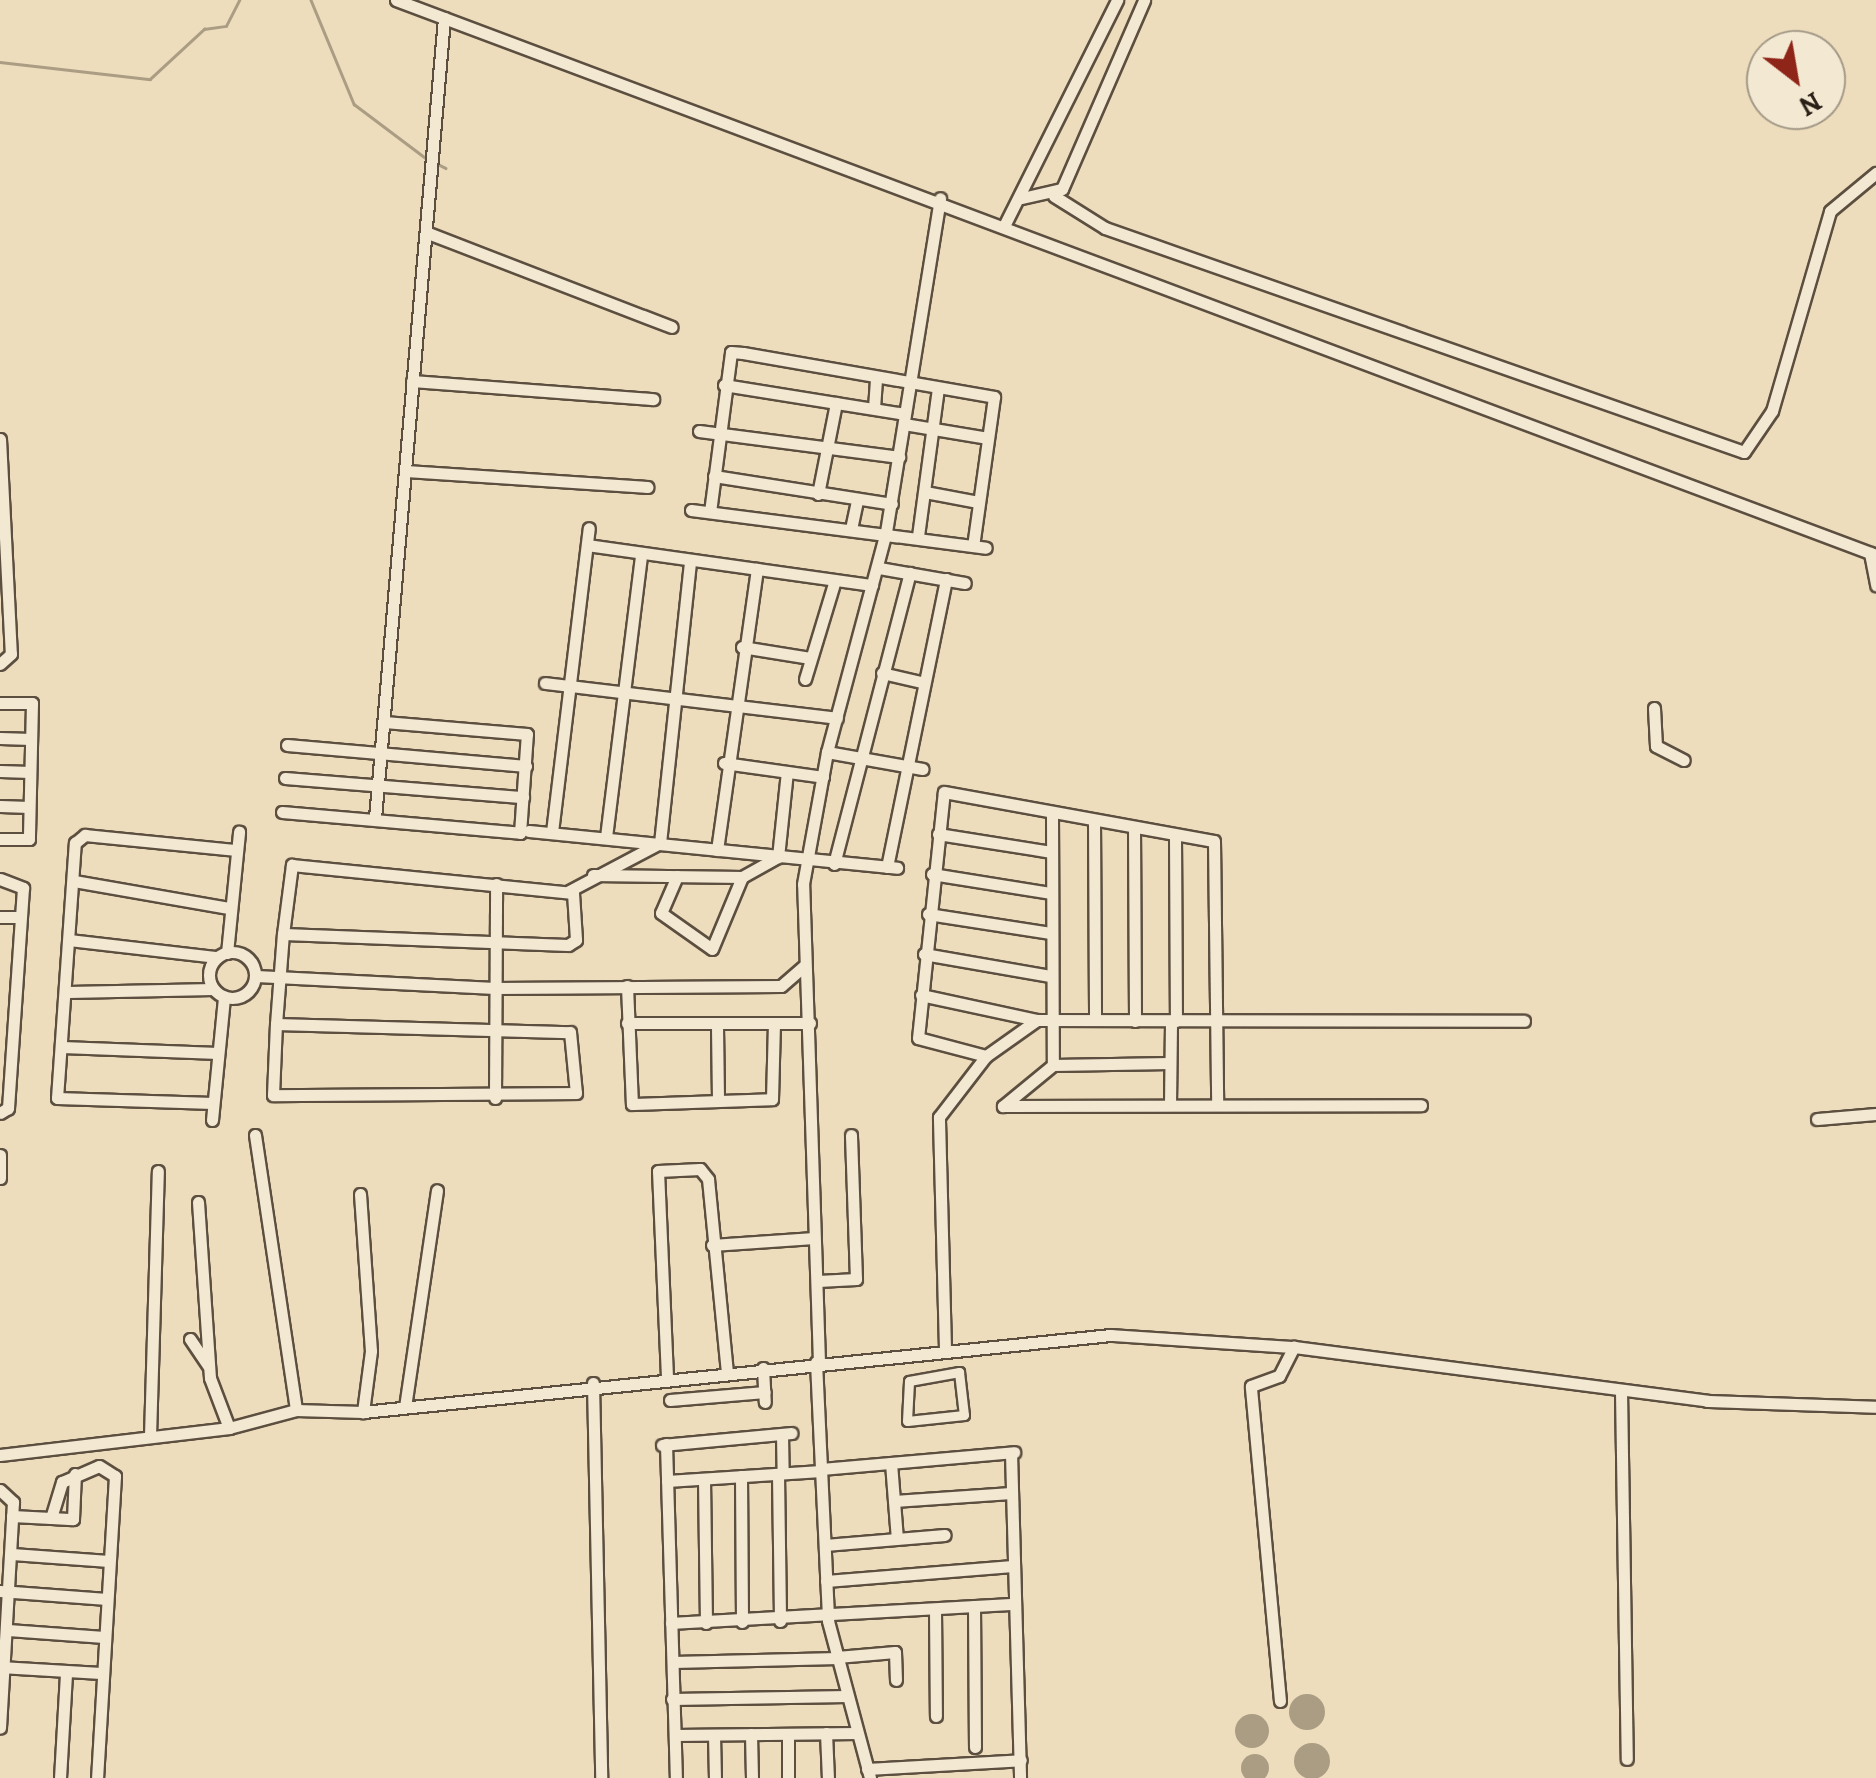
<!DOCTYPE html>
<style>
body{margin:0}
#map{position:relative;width:1876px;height:1778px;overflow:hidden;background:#edddbc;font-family:Alegreya,serif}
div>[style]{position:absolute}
.water>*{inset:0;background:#ab9d84}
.round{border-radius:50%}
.stream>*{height:2.5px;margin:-1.25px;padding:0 1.25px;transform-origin:1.25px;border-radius:1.25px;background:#ab9d84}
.roads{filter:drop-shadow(2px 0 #5c4f40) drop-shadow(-2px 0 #5c4f40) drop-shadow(0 2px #5c4f40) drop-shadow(0 -2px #5c4f40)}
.pedestrian>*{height:9px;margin:-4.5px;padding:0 4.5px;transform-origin:4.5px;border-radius:4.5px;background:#f3e9d3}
.minor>*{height:11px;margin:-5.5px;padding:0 5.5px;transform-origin:5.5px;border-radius:5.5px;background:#f3e9d3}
.minor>.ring{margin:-5.5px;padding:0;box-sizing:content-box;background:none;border:11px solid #f3e9d3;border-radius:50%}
span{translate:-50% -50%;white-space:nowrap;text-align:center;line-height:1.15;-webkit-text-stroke:10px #f3e9d3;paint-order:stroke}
.north{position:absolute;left:1746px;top:30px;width:100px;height:100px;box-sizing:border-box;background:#f3e9d3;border:2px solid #a39987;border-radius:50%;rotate:149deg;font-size:28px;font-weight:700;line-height:40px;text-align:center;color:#2b2016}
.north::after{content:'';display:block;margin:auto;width:35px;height:45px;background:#8f2418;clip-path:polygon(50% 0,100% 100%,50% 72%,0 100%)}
</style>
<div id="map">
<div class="water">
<div class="round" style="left:1289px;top:1694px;width:36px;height:36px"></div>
<div class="round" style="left:1235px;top:1714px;width:34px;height:34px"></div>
<div class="round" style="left:1294px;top:1743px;width:36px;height:36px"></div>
<div class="round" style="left:1241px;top:1754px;width:28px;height:28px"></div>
</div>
<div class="stream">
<div style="left:311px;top:0;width:113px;rotate:67.5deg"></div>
<div style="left:354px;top:104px;width:91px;rotate:37deg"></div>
<div style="left:0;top:62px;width:151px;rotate:6.5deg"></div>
<div style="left:150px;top:79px;width:74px;rotate:-42.8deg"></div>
<div style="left:204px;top:29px;width:22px;rotate:-8deg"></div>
<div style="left:226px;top:26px;width:29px;rotate:-63deg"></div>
<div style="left:434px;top:162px;width:13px;rotate:27deg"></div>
</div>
<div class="roads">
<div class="pedestrian">
<div style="left:959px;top:1372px;width:43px;rotate:83.4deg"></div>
<div style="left:964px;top:1415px;width:57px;rotate:174deg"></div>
<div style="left:907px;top:1421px;width:40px;rotate:-87.1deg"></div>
<div style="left:909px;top:1381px;width:51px;rotate:-10.2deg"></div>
</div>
<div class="minor">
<div style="left:396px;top:0;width:1581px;rotate:20.56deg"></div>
<div style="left:1054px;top:196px;width:60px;rotate:32.1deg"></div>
<div style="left:1105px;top:228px;width:677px;rotate:19.32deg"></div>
<div style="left:1744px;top:452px;width:50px;rotate:-55.7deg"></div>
<div style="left:1772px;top:411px;width:208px;rotate:-73.8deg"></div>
<div style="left:1830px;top:211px;width:60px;rotate:-39.6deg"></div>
<div style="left:1022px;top:198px;width:41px;rotate:-12.7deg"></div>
<div style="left:1062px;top:189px;width:206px;rotate:-66.5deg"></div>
<div style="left:1004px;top:226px;width:253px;rotate:-63.4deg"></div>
<div style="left:428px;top:233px;width:261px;rotate:21.1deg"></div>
<div style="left:412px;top:381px;width:242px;rotate:4.3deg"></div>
<div style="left:724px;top:385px;width:183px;rotate:9.1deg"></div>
<div style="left:874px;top:408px;width:30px;rotate:-86deg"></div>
<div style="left:904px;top:424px;width:85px;rotate:9.5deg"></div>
<div style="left:699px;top:431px;width:202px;rotate:7.4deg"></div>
<div style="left:0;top:439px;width:215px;rotate:87.1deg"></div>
<div style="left:11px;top:654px;width:15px;rotate:138deg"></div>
<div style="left:406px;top:471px;width:242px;rotate:3.8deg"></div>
<div style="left:714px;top:476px;width:180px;rotate:8.9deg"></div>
<div style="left:925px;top:492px;width:54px;rotate:10.7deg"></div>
<div style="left:818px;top:494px;width:93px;rotate:-78.8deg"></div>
<div style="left:691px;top:510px;width:297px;rotate:7.3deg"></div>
<div style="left:710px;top:512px;width:161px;rotate:-82.5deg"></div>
<div style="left:731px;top:352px;width:12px;rotate:5deg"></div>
<div style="left:743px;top:353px;width:255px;rotate:9.9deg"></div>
<div style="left:994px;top:397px;width:150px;rotate:98deg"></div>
<div style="left:851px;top:529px;width:30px;rotate:-78deg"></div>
<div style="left:918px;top:536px;width:149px;rotate:-82.3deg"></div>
<div style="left:587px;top:545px;width:288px;rotate:8deg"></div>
<div style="left:1870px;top:553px;width:33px;rotate:79deg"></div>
<div style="left:879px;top:568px;width:87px;rotate:9.9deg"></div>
<div style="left:742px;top:647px;width:69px;rotate:9.2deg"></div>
<div style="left:882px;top:673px;width:40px;rotate:13deg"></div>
<div style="left:805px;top:679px;width:103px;rotate:-73.1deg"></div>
<div style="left:545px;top:683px;width:294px;rotate:6.8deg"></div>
<div style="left:0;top:703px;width:32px"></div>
<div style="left:32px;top:703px;width:136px;rotate:91.3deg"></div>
<div style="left:29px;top:839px;width:29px;rotate:180deg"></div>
<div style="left:1654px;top:708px;width:38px;rotate:87deg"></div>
<div style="left:1656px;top:746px;width:31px;rotate:27deg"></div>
<div style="left:0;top:738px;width:31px;rotate:2deg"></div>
<div style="left:287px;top:745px;width:240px;rotate:5deg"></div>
<div style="left:827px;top:752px;width:97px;rotate:10.1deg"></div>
<div style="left:724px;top:763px;width:100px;rotate:8deg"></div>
<div style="left:0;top:771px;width:30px;rotate:2deg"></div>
<div style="left:285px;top:778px;width:239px;rotate:4.6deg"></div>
<div style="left:0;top:806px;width:29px;rotate:2deg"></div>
<div style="left:282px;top:812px;width:239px;rotate:5deg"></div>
<div style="left:520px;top:833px;width:99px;rotate:-86deg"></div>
<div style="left:527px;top:734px;width:143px;rotate:-175.2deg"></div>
<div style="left:1052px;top:813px;width:252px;rotate:89.8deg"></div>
<div style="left:375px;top:818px;width:803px;rotate:-85.07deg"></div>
<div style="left:1094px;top:820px;width:200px;rotate:89.7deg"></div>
<div style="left:1134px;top:827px;width:194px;rotate:89.7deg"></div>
<div style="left:529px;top:831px;width:370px;rotate:5.7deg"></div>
<div style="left:552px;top:832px;width:306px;rotate:-83.1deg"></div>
<div style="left:938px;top:834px;width:115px;rotate:9deg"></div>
<div style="left:1175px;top:836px;width:185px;rotate:89.7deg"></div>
<div style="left:606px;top:837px;width:285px;rotate:-82.9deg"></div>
<div style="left:717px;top:850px;width:284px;rotate:-81.9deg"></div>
<div style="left:834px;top:864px;width:301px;rotate:-75.4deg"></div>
<div style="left:887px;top:867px;width:294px;rotate:-78.4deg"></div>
<div style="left:932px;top:874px;width:121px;rotate:9.1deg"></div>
<div style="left:593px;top:875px;width:149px;rotate:0.8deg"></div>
<div style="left:742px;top:877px;width:41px;rotate:-29.1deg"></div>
<div style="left:778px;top:857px;width:85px;rotate:-84deg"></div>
<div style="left:677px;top:876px;width:40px;rotate:113.4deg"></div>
<div style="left:661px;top:913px;width:62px;rotate:35.2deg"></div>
<div style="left:712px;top:949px;width:78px;rotate:-67.4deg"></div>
<div style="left:0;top:879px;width:25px;rotate:21deg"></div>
<div style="left:23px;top:888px;width:221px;rotate:93.9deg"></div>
<div style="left:8px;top:1108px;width:9px;rotate:148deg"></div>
<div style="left:74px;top:881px;width:157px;rotate:9.9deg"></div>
<div style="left:569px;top:891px;width:103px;rotate:-27.8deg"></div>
<div style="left:660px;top:843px;width:284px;rotate:-83.9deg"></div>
<div style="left:928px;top:914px;width:124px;rotate:8.8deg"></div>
<div style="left:0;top:917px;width:20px"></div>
<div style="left:69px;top:940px;width:149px;rotate:6.6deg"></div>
<div class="ring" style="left:209px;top:952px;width:35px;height:35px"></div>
<div style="left:227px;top:953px;width:122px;rotate:-84.3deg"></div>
<div style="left:924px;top:954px;width:128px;rotate:9.9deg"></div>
<div style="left:256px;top:976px;width:239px;rotate:2.9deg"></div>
<div style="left:495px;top:988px;width:286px;rotate:-0.4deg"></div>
<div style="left:781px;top:986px;width:32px;rotate:-41deg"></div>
<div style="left:627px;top:986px;width:118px;rotate:87.6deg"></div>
<div style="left:632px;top:1104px;width:140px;rotate:-2deg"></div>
<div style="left:772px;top:1099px;width:75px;rotate:-88.5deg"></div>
<div style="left:68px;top:992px;width:145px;rotate:-1.2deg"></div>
<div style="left:921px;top:995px;width:119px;rotate:12.2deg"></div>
<div style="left:627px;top:1023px;width:183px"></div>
<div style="left:276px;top:1024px;width:294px;rotate:1.6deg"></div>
<div style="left:570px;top:1032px;width:61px;rotate:84.4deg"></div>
<div style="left:576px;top:1093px;width:303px;rotate:179.6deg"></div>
<div style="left:273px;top:1095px;width:71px;rotate:-87.6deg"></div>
<div style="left:276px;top:1024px;width:90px;rotate:-85.6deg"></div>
<div style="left:283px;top:934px;width:70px;rotate:-82.6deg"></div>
<div style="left:292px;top:865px;width:282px;rotate:5.7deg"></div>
<div style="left:573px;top:893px;width:47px;rotate:86.3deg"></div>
<div style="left:576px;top:940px;width:9px;rotate:148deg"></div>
<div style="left:568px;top:945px;width:285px;rotate:-177.8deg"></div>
<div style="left:717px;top:1027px;width:74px;rotate:89.2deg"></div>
<div style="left:62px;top:1047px;width:156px;rotate:2.2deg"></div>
<div style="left:986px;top:1056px;width:70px;rotate:-165.2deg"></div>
<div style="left:918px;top:1038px;width:247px;rotate:-84deg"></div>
<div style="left:944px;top:792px;width:274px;rotate:10.3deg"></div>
<div style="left:1214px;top:841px;width:263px;rotate:89.3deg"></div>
<div style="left:1170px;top:1063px;width:117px;rotate:179deg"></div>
<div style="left:1053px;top:1065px;width:65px;rotate:140.6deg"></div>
<div style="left:1003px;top:1106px;width:418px;rotate:-0.1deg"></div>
<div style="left:495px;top:1098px;width:214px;rotate:-89.7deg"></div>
<div style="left:213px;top:1103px;width:156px;rotate:-178.2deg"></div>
<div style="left:57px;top:1098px;width:256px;rotate:-86deg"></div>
<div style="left:75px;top:843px;width:13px;rotate:-39deg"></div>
<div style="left:85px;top:835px;width:152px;rotate:5.7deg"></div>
<div style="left:1170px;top:1105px;width:84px;rotate:-89.3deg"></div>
<div style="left:1817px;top:1119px;width:59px;rotate:-4.8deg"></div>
<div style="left:212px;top:1120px;width:124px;rotate:-84.4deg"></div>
<div style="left:255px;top:1135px;width:278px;rotate:81.5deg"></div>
<div style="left:0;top:1155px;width:23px;rotate:90deg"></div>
<div style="left:360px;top:1194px;width:157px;rotate:86deg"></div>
<div style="left:371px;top:1351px;width:62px;rotate:97.5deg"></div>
<div style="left:198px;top:1202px;width:176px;rotate:86.1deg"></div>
<div style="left:210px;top:1378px;width:53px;rotate:69.2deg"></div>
<div style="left:712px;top:1245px;width:102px;rotate:-3.9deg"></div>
<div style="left:818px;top:1281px;width:38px;rotate:-3deg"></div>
<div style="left:856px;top:1279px;width:144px;rotate:-92deg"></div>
<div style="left:190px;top:1339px;width:32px;rotate:56deg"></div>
<div style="left:945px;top:1349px;width:232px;rotate:-91.5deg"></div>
<div style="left:939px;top:1117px;width:77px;rotate:-52.4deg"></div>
<div style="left:986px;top:1056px;width:62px;rotate:-35.2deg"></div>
<div style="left:1037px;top:1020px;width:487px;rotate:0.1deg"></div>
<div style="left:816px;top:1362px;width:259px;rotate:87.3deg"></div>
<div style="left:828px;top:1621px;width:163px;rotate:75deg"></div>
<div style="left:819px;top:1362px;width:478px;rotate:-91.9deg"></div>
<div style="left:803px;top:884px;width:134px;rotate:-79.7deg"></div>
<div style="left:827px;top:752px;width:228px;rotate:-75deg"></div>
<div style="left:886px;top:532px;width:338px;rotate:-80.8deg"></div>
<div style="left:763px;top:1368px;width:34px;rotate:87deg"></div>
<div style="left:667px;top:1377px;width:206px;rotate:-92.5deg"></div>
<div style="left:658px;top:1171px;width:42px;rotate:-2.7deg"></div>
<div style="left:700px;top:1169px;width:13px;rotate:51deg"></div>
<div style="left:708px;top:1179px;width:194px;rotate:84.4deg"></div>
<div style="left:593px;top:1383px;width:395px;rotate:88.8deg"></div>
<div style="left:1621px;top:1391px;width:368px;rotate:89.1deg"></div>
<div style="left:670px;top:1400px;width:95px;rotate:-4.8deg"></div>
<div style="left:405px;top:1407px;width:219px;rotate:-81.6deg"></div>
<div style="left:782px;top:1434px;width:39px;rotate:89deg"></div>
<div style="left:150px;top:1436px;width:265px;rotate:-88.3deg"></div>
<div style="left:666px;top:1444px;width:334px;rotate:88.3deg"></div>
<div style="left:662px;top:1445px;width:130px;rotate:-5.3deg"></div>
<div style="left:1011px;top:1453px;width:325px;rotate:88.4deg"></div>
<div style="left:0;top:1455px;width:231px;rotate:-6.7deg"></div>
<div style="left:229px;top:1428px;width:69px;rotate:-15deg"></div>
<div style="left:296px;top:1410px;width:67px;rotate:1.7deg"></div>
<div style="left:363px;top:1412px;width:752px;rotate:-5.88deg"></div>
<div style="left:1111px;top:1335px;width:183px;rotate:3.8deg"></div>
<div style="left:1294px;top:1347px;width:417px;rotate:7.4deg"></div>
<div style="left:1707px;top:1401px;width:169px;rotate:2deg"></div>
<div style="left:891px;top:1463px;width:76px;rotate:85.5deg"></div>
<div style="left:821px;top:1469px;width:194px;rotate:-5deg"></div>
<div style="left:778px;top:1474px;width:147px;rotate:89.2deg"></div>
<div style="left:741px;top:1476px;width:146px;rotate:89.6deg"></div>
<div style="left:704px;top:1479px;width:144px;rotate:89.2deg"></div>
<div style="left:667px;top:1481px;width:154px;rotate:-3.7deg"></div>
<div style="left:0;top:1490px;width:18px;rotate:43deg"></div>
<div style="left:13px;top:1502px;width:226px;rotate:93.3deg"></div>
<div style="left:894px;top:1501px;width:117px;rotate:-3.9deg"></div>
<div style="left:12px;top:1516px;width:39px;rotate:3deg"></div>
<div style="left:51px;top:1518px;width:38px;rotate:-73deg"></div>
<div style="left:62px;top:1482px;width:40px;rotate:-23.4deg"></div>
<div style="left:99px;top:1466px;width:19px;rotate:32deg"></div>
<div style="left:115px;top:1476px;width:303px;rotate:93.4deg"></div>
<div style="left:51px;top:1518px;width:22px;rotate:3deg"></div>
<div style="left:73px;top:1519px;width:45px;rotate:-87.5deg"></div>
<div style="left:825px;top:1545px;width:120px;rotate:-4.8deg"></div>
<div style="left:12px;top:1554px;width:97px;rotate:4.1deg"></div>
<div style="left:826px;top:1581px;width:187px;rotate:-4.6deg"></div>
<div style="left:0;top:1591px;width:107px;rotate:4.3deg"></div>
<div style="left:974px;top:1606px;width:141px;rotate:89.6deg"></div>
<div style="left:935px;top:1610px;width:106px;rotate:89.5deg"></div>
<div style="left:671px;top:1623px;width:339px;rotate:-3.2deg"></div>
<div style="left:8px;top:1630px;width:96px;rotate:4.2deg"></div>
<div style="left:837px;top:1657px;width:58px;rotate:-4.9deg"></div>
<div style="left:895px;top:1652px;width:28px;rotate:88deg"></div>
<div style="left:673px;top:1662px;width:165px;rotate:-1.4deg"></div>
<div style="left:0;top:1667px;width:101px;rotate:3.4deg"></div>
<div style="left:672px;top:1699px;width:175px;rotate:-1deg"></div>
<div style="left:1280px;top:1701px;width:316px;rotate:-95.3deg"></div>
<div style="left:1251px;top:1386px;width:30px;rotate:-20deg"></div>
<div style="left:1279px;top:1376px;width:33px;rotate:-63deg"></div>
<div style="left:826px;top:1733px;width:45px;rotate:87.5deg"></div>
<div style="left:751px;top:1734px;width:44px;rotate:88.7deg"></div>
<div style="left:788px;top:1734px;width:44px;rotate:90deg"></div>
<div style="left:675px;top:1735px;width:182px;rotate:-0.6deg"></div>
<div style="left:714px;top:1735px;width:43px;rotate:88.7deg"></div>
<div style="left:867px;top:1769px;width:154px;rotate:-3.3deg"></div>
<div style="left:60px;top:1778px;width:105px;rotate:-86.7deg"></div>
</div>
</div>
<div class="north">N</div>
</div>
